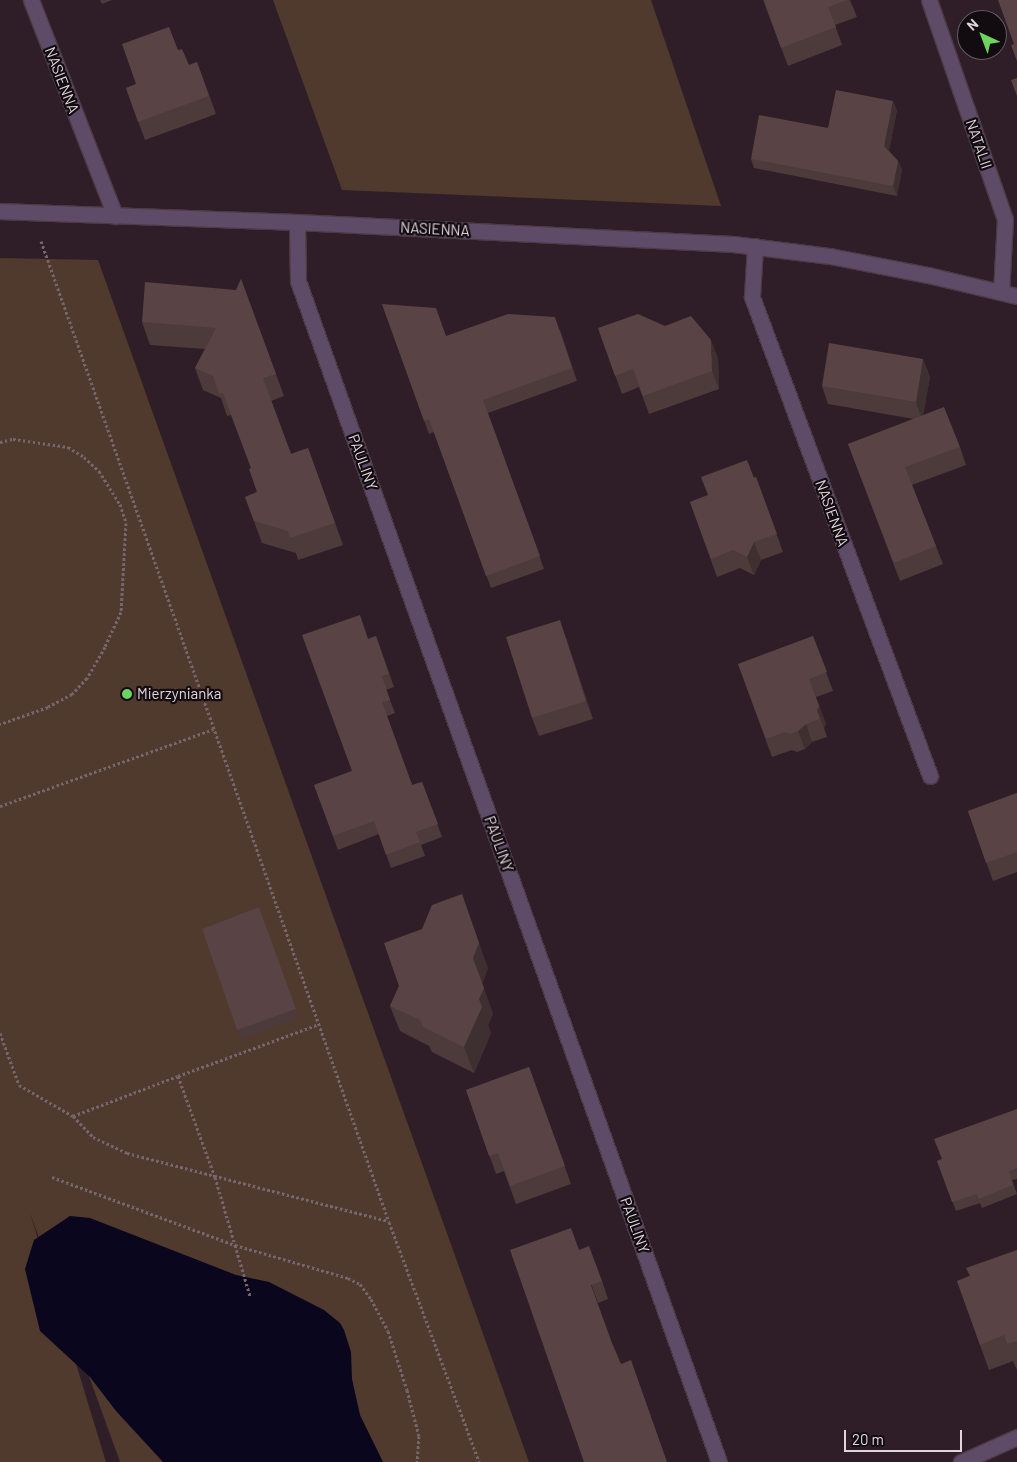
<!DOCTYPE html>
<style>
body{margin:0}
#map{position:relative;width:1017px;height:1462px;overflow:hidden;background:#2f1e27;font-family:Barlow,sans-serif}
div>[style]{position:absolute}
.green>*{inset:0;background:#50392d}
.water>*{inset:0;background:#09061e}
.path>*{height:3px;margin-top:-1.5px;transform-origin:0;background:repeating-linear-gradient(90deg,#76676e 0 2.5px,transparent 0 5px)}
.roads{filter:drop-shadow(1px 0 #4b3b44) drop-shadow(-1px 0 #4b3b44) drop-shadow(0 1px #4b3b44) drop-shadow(0 -1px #4b3b44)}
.minor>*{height:15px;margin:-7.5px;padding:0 7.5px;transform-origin:7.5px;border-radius:7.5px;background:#5e4b67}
.wall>*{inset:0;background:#4d3a3a}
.shaded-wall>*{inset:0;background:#3e2f30}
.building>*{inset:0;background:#594344}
.dots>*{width:14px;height:14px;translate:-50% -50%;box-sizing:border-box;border:2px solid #120b0f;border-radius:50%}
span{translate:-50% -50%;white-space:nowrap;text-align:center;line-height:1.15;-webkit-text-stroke:4.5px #120b0f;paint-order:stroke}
.street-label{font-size:15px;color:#e0d5da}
.poi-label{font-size:15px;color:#e0d5da}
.left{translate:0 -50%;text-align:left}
.north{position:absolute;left:957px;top:10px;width:50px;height:50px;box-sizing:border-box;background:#120b0f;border:1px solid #645c60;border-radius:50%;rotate:317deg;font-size:14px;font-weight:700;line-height:20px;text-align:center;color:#e0d5da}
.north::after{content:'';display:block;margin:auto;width:18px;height:22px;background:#6fd360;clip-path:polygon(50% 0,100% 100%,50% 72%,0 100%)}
.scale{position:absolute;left:844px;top:1430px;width:118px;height:22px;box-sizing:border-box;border:2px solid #e0d5da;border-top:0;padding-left:6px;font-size:15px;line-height:18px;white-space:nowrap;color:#e0d5da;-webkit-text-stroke:4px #120b0f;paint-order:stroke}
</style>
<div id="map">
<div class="green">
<div style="clip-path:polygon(273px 0,651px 0,721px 206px,342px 190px)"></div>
<div style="clip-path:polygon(0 258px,98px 260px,529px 1462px,120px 1462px,30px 1213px,106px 1462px,0 1462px)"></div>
</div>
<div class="water">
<div style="clip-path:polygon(70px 1216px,90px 1218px,236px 1275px,269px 1282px,324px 1310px,340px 1323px,344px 1330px,351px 1352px,352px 1379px,360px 1415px,383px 1462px,163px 1462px,116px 1411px,90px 1377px,40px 1331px,25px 1269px,34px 1240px)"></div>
</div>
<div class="path">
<div style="left:41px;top:241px;width:1041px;rotate:70.47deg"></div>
<div style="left:389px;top:1222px;width:256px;rotate:69.4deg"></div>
<div style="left:0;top:442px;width:13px;rotate:-13deg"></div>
<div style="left:13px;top:439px;width:56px;rotate:8.3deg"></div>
<div style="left:68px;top:447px;width:19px;rotate:32deg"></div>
<div style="left:84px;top:457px;width:21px;rotate:43deg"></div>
<div style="left:99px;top:471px;width:39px;rotate:58deg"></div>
<div style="left:120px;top:504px;width:20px;rotate:72deg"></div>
<div style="left:126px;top:523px;width:89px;rotate:93.2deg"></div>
<div style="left:121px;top:612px;width:38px;rotate:115deg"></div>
<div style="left:105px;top:647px;width:36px;rotate:120deg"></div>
<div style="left:87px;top:678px;width:22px;rotate:133deg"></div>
<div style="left:72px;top:694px;width:27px;rotate:152deg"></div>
<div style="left:48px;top:707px;width:51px;rotate:160.5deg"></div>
<div style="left:0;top:806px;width:227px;rotate:-19.8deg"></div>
<div style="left:0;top:1033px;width:55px;rotate:69.9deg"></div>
<div style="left:19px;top:1085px;width:62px;rotate:29.9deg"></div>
<div style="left:73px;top:1116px;width:29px;rotate:46deg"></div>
<div style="left:93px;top:1137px;width:38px;rotate:25deg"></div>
<div style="left:127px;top:1153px;width:270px;rotate:14.6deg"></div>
<div style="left:178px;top:1076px;width:150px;rotate:-20.2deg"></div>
<div style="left:73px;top:1116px;width:112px;rotate:-20.9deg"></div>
<div style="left:178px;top:1076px;width:108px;rotate:69.9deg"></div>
<div style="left:215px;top:1177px;width:71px;rotate:73.6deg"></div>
<div style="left:235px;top:1245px;width:118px;rotate:16.3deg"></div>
<div style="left:348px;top:1278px;width:13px;rotate:27deg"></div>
<div style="left:360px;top:1284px;width:19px;rotate:54deg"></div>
<div style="left:371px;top:1299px;width:36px;rotate:62deg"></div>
<div style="left:388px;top:1331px;width:62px;rotate:72.1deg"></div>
<div style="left:407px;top:1390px;width:48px;rotate:75.4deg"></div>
<div style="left:419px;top:1436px;width:26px;rotate:94deg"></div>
<div style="left:52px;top:1177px;width:195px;rotate:20.4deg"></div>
<div style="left:235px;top:1245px;width:53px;rotate:73.6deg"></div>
</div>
<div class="roads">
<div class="minor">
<div style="left:31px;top:0;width:232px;rotate:68.7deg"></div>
<div style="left:929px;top:0;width:232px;rotate:70.9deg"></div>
<div style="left:1005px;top:219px;width:73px;rotate:93.1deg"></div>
<div style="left:0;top:211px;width:297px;rotate:2.1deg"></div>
<div style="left:297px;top:222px;width:437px;rotate:2.9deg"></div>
<div style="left:733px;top:244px;width:98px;rotate:7.1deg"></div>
<div style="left:830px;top:256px;width:100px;rotate:11deg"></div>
<div style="left:928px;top:275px;width:91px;rotate:13.3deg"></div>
<div style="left:297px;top:222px;width:59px;rotate:89deg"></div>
<div style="left:298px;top:281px;width:1254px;rotate:70.38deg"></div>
<div style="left:755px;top:246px;width:51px;rotate:93.4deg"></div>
<div style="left:752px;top:297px;width:511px;rotate:69.61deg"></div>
<div style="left:961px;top:1462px;width:61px;rotate:-24.1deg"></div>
</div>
</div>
<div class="wall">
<div style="clip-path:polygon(100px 0,112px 0,102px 4px)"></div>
<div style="clip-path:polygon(763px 0,850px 0,857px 17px,835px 25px,842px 45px,788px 66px)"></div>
<div style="clip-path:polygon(178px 50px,189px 65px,197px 62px,216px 114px,145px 140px,126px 88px,136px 84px)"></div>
<div style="clip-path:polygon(897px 110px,889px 151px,898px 161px,902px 170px,897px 196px,754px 168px,751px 159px,828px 128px)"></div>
<div style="clip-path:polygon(241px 279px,284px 396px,271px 401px,291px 454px,308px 448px,343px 545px,298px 560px,296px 553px,262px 543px,245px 497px,257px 492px,251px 468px,231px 415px,227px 416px,221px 398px,203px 390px,195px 368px,205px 349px,150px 345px,142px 322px,236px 290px)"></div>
<div style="clip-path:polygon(382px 304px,446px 336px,560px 330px,577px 381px,488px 413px,544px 569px,491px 588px,434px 432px,429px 434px)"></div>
<div style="clip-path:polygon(598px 328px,718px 358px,719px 389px,649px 414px,639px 387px,622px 394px)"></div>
<div style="clip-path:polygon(923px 359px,930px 377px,923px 415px,960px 447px,966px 465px,912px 485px,943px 564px,900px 581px,848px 444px,914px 419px,828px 404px,822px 386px)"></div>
<div style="clip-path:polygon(756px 477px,783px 552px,761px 560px,754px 575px,740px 568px,717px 577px,690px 502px)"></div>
<div style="clip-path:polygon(376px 636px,394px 687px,386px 690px,395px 713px,387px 716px,412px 785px,422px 782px,442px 837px,421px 845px,425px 856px,391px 868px,379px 834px,338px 850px,314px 785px,352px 771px,368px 639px)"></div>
<div style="clip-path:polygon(813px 636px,833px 691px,816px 697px,826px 724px,824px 728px,827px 737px,812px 742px,805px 749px,797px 752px,792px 750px,772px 757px,738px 664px)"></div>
<div style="clip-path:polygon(566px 638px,593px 719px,539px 736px,532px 718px)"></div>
<div style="clip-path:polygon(1017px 793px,1017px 872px,993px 881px,968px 811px)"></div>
<div style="clip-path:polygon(259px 907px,299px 1018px,241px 1039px,202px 929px)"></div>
<div style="clip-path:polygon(488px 968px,482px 984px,493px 1014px,488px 1025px,491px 1033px,474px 1073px,432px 1052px,429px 1046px,400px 1031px,390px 1006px,399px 986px)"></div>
<div style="clip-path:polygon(529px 1067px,571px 1184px,516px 1204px,504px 1171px,496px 1174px,466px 1090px)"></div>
<div style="clip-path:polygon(1017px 1109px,1017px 1179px,1012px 1180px,1017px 1194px,982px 1208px,980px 1203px,956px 1211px,937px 1161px,942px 1159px)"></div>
<div style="clip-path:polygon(579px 1250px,602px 1281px,608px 1299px,598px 1303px)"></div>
<div style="clip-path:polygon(1017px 1250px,1017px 1370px,1013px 1361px,989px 1370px,957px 1281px,969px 1276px)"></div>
</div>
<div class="shaded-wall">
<div style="clip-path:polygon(893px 101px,897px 110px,888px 156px,884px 146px)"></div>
<div style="clip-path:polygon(898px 161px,902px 170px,897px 196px,893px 186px)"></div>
<div style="clip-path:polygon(711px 340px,718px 358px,719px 389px,712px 371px)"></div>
<div style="clip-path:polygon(923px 359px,930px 377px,922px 420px,916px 402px)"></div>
<div style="clip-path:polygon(754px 542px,761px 560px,754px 575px,747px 557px)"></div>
<div style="clip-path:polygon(560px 620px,593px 719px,586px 701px)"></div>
<div style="clip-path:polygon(819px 706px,826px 724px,824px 728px,817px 710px)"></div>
<div style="clip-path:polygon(806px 724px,812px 742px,805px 749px,798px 731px)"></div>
<div style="clip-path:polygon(462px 894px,488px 968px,482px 984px,473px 958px)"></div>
<div style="clip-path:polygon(484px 988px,493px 1014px,488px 1025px,491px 1033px,474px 1073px,464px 1047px,479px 999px)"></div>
</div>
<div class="building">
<div style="clip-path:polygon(764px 0,847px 0,828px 7px,836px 27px,781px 48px)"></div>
<div style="clip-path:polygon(998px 0,1017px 0,1017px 61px,1011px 45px,1014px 44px)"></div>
<div style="clip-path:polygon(169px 27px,178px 50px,182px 49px,189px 65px,197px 62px,209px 96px,138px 122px,126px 88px,136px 84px,122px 44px)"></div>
<div style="clip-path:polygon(1017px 78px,1017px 96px,1011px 80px)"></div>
<div style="clip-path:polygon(836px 90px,893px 101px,884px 146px,898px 161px,893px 186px,751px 159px,759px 115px,828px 128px)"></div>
<div style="clip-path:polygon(241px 279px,276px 374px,263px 378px,291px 454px,308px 448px,335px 523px,290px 538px,288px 531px,254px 521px,245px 497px,257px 492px,249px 469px,251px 468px,223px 393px,219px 394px,213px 376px,195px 368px,216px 328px,142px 322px,145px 282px,236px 290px)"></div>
<div style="clip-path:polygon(382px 304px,436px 308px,446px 336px,508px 314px,555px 317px,572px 368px,483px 400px,540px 556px,486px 576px,429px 419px,424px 421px)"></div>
<div style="clip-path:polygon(638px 314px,665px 326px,691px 316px,711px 340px,712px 371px,643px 396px,633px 369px,615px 376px,598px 328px)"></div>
<div style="clip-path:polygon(829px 343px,923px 359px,916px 402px,822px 386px)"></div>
<div style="clip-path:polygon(944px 407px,960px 447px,905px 467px,936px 546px,894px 563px,848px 444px)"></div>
<div style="clip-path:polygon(747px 460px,754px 478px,756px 477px,777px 534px,754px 542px,747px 557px,733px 550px,711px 559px,690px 502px,708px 495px,701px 477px)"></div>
<div style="clip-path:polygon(360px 615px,368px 639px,376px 636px,389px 674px,382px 676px,390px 700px,382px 702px,412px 785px,422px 782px,438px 824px,416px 832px,420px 842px,386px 855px,374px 821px,333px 836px,314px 785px,352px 771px,302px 635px)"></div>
<div style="clip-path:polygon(560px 620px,586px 701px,532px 718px,506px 637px)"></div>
<div style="clip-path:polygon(813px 636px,827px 672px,809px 679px,819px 706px,817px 710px,820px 719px,806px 724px,798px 731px,790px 734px,785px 732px,766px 739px,738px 664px)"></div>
<div style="clip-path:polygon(1017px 793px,1017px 852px,986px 863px,968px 811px)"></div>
<div style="clip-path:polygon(462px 894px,479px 943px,473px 958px,484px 988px,479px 999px,482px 1007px,464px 1047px,423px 1027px,420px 1020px,390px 1006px,399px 986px,384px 943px,422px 929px,432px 905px)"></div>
<div style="clip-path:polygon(259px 907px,296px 1009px,237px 1030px,202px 929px)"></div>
<div style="clip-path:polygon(529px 1067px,565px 1166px,510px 1186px,498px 1153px,489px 1156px,466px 1090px)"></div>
<div style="clip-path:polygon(1017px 1109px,1017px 1168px,1009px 1171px,1013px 1185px,979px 1199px,977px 1194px,952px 1202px,937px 1161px,942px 1159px,934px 1139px)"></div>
<div style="clip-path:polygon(571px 1228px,579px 1250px,589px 1246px,602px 1281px,591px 1285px,612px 1343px,621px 1364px,631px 1360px,667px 1462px,584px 1462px,510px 1250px)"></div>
<div style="clip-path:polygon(1017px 1250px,1017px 1341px,1007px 1344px,1004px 1335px,980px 1345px,957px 1281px,970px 1276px,966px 1268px)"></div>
</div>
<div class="dots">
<div style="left:127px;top:694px;background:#6fd360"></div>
</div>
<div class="street-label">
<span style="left:62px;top:80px;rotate:69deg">NASIENNA</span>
<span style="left:979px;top:144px;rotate:71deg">NATALII</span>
<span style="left:435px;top:229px;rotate:3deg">NASIENNA</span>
<span style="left:363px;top:462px;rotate:70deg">PAULINY</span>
<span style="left:832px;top:513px;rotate:70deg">NASIENNA</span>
<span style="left:499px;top:844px;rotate:70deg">PAULINY</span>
<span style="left:635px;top:1225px;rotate:70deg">PAULINY</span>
</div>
<div class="poi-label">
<span class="left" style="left:137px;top:694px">Mierzynianka</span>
</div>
<div class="north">N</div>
<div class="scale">20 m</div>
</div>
